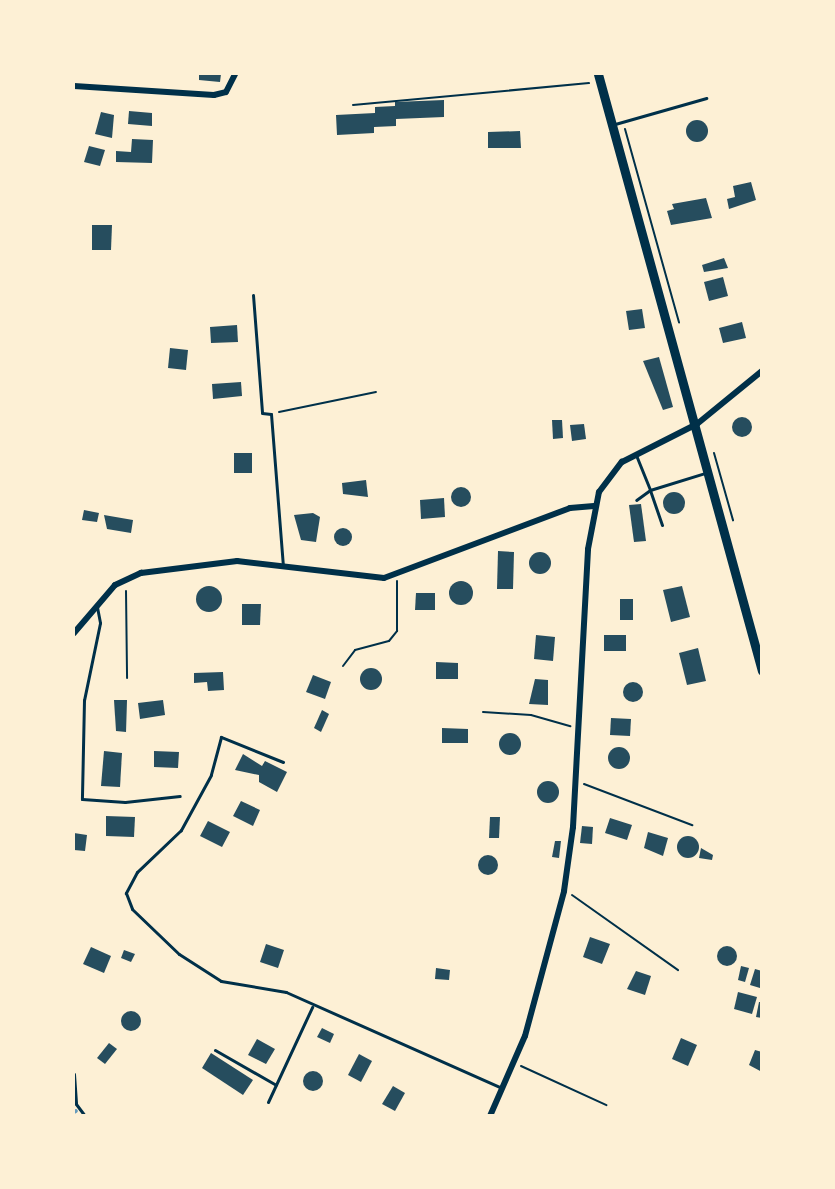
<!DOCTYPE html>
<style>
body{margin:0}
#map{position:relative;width:835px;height:1189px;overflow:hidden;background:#fdf0d5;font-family:"Work Sans",sans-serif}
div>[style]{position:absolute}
.stream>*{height:4px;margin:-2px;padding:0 2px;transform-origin:2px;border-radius:2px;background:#669bbc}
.building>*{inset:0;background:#264d5e}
.round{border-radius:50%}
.path>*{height:2px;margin:-1px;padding:0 1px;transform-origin:1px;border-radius:1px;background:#003049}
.service>*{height:3px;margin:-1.5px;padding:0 1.5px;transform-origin:1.5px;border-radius:1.5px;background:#003049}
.minor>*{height:6px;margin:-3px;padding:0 3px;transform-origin:3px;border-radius:3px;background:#003049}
.secondary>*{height:9px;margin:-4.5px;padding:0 4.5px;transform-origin:4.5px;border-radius:4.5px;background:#003049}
span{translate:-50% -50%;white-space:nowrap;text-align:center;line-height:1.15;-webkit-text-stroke:6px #fdf0d5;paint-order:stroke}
.frame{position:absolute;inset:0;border:75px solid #fdf0d5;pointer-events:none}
</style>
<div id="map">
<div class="stream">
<div style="left:74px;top:1112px;width:2px;rotate:-27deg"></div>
</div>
<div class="building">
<div style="clip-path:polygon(199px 74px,221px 74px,220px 82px,199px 80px)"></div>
<div style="clip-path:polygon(444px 100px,444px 117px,396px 119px,396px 126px,374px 127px,374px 133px,337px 135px,336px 115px,375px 113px,375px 107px,395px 106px,395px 102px)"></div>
<div style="clip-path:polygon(129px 111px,152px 113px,152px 126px,128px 124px)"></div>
<div style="clip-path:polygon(101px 112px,114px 115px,112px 138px,95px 134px)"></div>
<div class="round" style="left:686px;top:120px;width:22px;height:22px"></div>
<div style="clip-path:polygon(520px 131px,521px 148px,488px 148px,488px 132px)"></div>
<div style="clip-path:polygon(132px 139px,153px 140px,152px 163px,116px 162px,116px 151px,131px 152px)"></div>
<div style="clip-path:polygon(89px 146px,105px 150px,100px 166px,84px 162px)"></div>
<div style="clip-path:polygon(751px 182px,756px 200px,729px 209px,727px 199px,735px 197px,733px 186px)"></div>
<div style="clip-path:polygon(706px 198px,712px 218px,671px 225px,667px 211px,674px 209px,672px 204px)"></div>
<div style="clip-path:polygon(92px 225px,112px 225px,111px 250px,92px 250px)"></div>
<div style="clip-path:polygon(724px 258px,728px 268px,704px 272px,702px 265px)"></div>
<div style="clip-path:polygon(723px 277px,728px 296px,709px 301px,704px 282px)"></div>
<div style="clip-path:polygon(642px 309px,645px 328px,629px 330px,626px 311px)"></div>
<div style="clip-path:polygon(742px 322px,746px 338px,723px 343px,719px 328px)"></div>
<div style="clip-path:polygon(237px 325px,238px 342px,211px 343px,210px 327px)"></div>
<div style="clip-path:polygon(170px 348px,188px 350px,186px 370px,168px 368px)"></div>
<div style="clip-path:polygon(659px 357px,673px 407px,663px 410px,643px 361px)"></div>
<div style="clip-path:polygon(241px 382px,242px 396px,213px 399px,212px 384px)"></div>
<div class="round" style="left:732px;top:417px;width:20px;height:20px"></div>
<div style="clip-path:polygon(552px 420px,562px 420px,563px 438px,553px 439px)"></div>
<div style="clip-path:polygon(584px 424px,586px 439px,572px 441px,570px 425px)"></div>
<div style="clip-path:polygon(234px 453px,252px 453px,252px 473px,234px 473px)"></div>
<div style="clip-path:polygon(366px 480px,368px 497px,343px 494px,342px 483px)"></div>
<div class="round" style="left:451px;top:487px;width:20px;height:20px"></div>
<div class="round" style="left:663px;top:492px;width:22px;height:22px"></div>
<div style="clip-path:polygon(444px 498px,445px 517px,421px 519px,420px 500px)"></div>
<div style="clip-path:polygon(641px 504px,646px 541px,634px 542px,629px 505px)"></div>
<div style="clip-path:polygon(84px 510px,99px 513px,97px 522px,82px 520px)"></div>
<div style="clip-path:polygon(313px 513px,320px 517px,316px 542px,301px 540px,294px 515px)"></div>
<div style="clip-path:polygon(104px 515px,133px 520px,131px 533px,107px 529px)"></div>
<div class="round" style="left:334px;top:528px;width:18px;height:18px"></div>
<div style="clip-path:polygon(498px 551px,514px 552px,513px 589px,497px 589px)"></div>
<div class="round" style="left:529px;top:552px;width:22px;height:22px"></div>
<div class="round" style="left:449px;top:581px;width:24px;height:24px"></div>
<div class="round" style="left:196px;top:586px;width:26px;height:26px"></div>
<div style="clip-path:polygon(682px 586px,690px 617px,671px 622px,663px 590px)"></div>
<div style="clip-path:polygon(416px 593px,435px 593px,435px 610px,415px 610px)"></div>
<div style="clip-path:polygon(620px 599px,633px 599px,633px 620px,620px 620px)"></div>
<div style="clip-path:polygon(242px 604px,261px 604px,260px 625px,242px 625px)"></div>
<div style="clip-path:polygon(536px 635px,555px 637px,553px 661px,534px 659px)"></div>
<div style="clip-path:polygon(604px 635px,626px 635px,626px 651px,604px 651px)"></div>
<div style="clip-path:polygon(698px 648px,706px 681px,687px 685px,679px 653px)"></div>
<div style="clip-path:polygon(436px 662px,458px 663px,458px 679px,436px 679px)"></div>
<div class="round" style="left:360px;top:668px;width:22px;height:22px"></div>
<div style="clip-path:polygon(223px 672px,224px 690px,208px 691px,207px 682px,194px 683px,194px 673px)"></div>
<div style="clip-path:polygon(313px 675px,331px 682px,325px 699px,306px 692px)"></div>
<div style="clip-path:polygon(535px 679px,548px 680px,548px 705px,529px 704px)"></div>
<div class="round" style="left:623px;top:682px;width:20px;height:20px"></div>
<div style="clip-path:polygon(114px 700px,127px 700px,126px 732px,116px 731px)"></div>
<div style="clip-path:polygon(163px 700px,165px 715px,140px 719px,138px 703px)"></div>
<div style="clip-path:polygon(322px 710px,329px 714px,321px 732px,314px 728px)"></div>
<div style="clip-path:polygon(611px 718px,631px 719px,630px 736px,610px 735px)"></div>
<div style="clip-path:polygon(442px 728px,468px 729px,468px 743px,442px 743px)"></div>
<div class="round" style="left:499px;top:733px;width:22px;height:22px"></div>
<div class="round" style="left:608px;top:747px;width:22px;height:22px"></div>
<div style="clip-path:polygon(104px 751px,122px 753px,120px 787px,101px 786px)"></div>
<div style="clip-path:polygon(154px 751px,179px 752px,178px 768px,154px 767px)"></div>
<div style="clip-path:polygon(243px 754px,262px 766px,265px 761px,287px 772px,277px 792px,259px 782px,259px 775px,235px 770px)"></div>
<div class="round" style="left:537px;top:781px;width:22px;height:22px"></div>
<div style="clip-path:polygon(241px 801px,260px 810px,253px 826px,233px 816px)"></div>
<div style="clip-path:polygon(106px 816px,135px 817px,134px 837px,106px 836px)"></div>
<div style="clip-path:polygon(490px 817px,500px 817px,499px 838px,489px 838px)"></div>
<div style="clip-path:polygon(610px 818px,632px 825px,627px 840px,605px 833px)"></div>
<div style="clip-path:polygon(208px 821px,230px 832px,222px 847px,200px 836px)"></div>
<div style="clip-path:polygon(582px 826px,593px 827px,592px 844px,580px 843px)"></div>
<div style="clip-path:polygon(648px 832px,668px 838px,663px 856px,644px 848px)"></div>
<div style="clip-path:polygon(74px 833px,87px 835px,85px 851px,74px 850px)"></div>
<div class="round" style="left:677px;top:836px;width:22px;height:22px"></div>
<div style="clip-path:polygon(555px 841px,561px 841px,559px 858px,552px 857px)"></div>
<div style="clip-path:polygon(701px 848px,713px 855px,712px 860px,699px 858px)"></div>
<div class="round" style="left:478px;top:855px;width:20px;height:20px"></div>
<div style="clip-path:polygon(590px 937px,610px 944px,602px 964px,583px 957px)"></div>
<div style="clip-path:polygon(266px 944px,284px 950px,278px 968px,260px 962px)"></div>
<div class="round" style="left:717px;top:946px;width:20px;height:20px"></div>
<div style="clip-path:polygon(91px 947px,111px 956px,104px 973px,83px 964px)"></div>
<div style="clip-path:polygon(124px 950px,135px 954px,131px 962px,121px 958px)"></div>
<div style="clip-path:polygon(741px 966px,749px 968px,745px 982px,738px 980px)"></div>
<div style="clip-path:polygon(436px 968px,450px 970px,449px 980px,435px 979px)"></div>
<div style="clip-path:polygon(755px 969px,762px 971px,760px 988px,750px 985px)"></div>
<div style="clip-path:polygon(636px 971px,651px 976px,645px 995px,627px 989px)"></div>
<div style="clip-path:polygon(738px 992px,757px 997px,752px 1014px,734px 1009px)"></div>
<div style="clip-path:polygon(759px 1002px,762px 1002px,762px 1018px,756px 1017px)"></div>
<div class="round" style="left:121px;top:1011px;width:20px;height:20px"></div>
<div style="clip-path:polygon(322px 1028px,334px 1034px,330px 1043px,317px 1037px)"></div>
<div style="clip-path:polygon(681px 1038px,697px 1045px,688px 1066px,672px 1059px)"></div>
<div style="clip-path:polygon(257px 1039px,275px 1049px,266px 1064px,248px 1055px)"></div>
<div style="clip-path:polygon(109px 1043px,117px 1049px,105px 1064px,97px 1058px)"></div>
<div style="clip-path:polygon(755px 1050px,762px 1052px,762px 1072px,749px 1065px)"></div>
<div style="clip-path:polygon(211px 1053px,253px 1080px,243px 1095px,202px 1068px)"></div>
<div style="clip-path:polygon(359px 1054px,372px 1061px,361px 1082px,348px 1075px)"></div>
<div class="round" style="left:303px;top:1071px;width:20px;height:20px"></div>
<div style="clip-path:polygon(393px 1086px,405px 1093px,395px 1111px,382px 1104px)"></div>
</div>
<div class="path">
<div style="left:353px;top:105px;width:237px;rotate:-5.3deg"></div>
<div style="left:625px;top:129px;width:201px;rotate:74.4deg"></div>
<div style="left:279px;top:412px;width:99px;rotate:-11.7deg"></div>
<div style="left:714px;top:453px;width:70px;rotate:74.2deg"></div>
<div style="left:126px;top:591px;width:87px;rotate:89.3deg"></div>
<div style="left:343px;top:666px;width:20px;rotate:-53deg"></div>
<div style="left:355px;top:650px;width:35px;rotate:-15deg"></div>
<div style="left:389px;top:641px;width:13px;rotate:-51deg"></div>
<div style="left:397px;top:631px;width:50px;rotate:-90deg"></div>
<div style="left:483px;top:712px;width:48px;rotate:3.6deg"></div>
<div style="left:531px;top:715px;width:41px;rotate:15.8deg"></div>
<div style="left:584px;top:784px;width:116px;rotate:20.8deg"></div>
<div style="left:572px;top:895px;width:130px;rotate:35.3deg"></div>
<div style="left:521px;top:1066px;width:94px;rotate:24.6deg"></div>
</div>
<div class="service">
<div style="left:615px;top:124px;width:95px;rotate:-15.9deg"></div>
<div style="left:253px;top:295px;width:118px;rotate:85.6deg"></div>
<div style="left:262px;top:413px;width:9px;rotate:6deg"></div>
<div style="left:271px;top:414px;width:151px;rotate:85.5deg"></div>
<div style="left:636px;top:455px;width:38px;rotate:68deg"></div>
<div style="left:650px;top:490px;width:17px;rotate:144deg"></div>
<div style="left:662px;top:525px;width:37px;rotate:-109deg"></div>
<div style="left:650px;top:490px;width:58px;rotate:-17.2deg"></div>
<div style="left:97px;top:607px;width:16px;rotate:79deg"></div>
<div style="left:100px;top:623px;width:79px;rotate:101.7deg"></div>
<div style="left:84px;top:700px;width:99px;rotate:91.2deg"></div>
<div style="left:82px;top:799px;width:43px;rotate:4deg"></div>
<div style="left:125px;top:802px;width:55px;rotate:-6.2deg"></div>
<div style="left:283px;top:762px;width:67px;rotate:-158deg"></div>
<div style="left:221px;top:737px;width:39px;rotate:105deg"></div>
<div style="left:211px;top:775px;width:63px;rotate:118.6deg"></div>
<div style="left:181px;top:830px;width:61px;rotate:136.3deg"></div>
<div style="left:137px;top:872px;width:24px;rotate:118deg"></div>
<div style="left:126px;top:893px;width:17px;rotate:69deg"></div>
<div style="left:132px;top:909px;width:65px;rotate:43.8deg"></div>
<div style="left:179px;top:954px;width:50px;rotate:32.7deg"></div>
<div style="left:221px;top:981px;width:66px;rotate:9.6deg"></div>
<div style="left:286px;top:992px;width:236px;rotate:24deg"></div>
<div style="left:215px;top:1050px;width:70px;rotate:29.8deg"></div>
<div style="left:74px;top:1074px;width:30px;rotate:86deg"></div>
<div style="left:76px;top:1104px;width:15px;rotate:53deg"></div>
<div style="left:268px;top:1102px;width:105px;rotate:-65.1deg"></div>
</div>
<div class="minor">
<div style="left:74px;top:86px;width:140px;rotate:3.7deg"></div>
<div style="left:214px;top:95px;width:12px;rotate:-14deg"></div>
<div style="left:226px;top:92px;width:20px;rotate:-63deg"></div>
<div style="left:74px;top:633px;width:63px;rotate:-49.5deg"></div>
<div style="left:115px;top:585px;width:29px;rotate:-25deg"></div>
<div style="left:141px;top:573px;width:97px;rotate:-7.1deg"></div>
<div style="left:237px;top:561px;width:148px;rotate:6.6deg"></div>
<div style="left:384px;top:578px;width:199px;rotate:-20.6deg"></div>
<div style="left:570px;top:508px;width:24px;rotate:-5deg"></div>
<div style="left:490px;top:1116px;width:87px;rotate:-66.4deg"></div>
<div style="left:525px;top:1036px;width:150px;rotate:-74.9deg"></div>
<div style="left:564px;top:891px;width:65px;rotate:-82deg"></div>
<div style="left:573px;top:827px;width:278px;rotate:-86.9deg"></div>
<div style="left:588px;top:549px;width:58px;rotate:-79.1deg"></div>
<div style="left:599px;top:492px;width:38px;rotate:-53deg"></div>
<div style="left:622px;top:462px;width:84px;rotate:-26.9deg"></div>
<div style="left:697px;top:424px;width:84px;rotate:-39.2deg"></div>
</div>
<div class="secondary">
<div style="left:598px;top:74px;width:619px;rotate:74.64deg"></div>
</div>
<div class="frame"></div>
</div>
